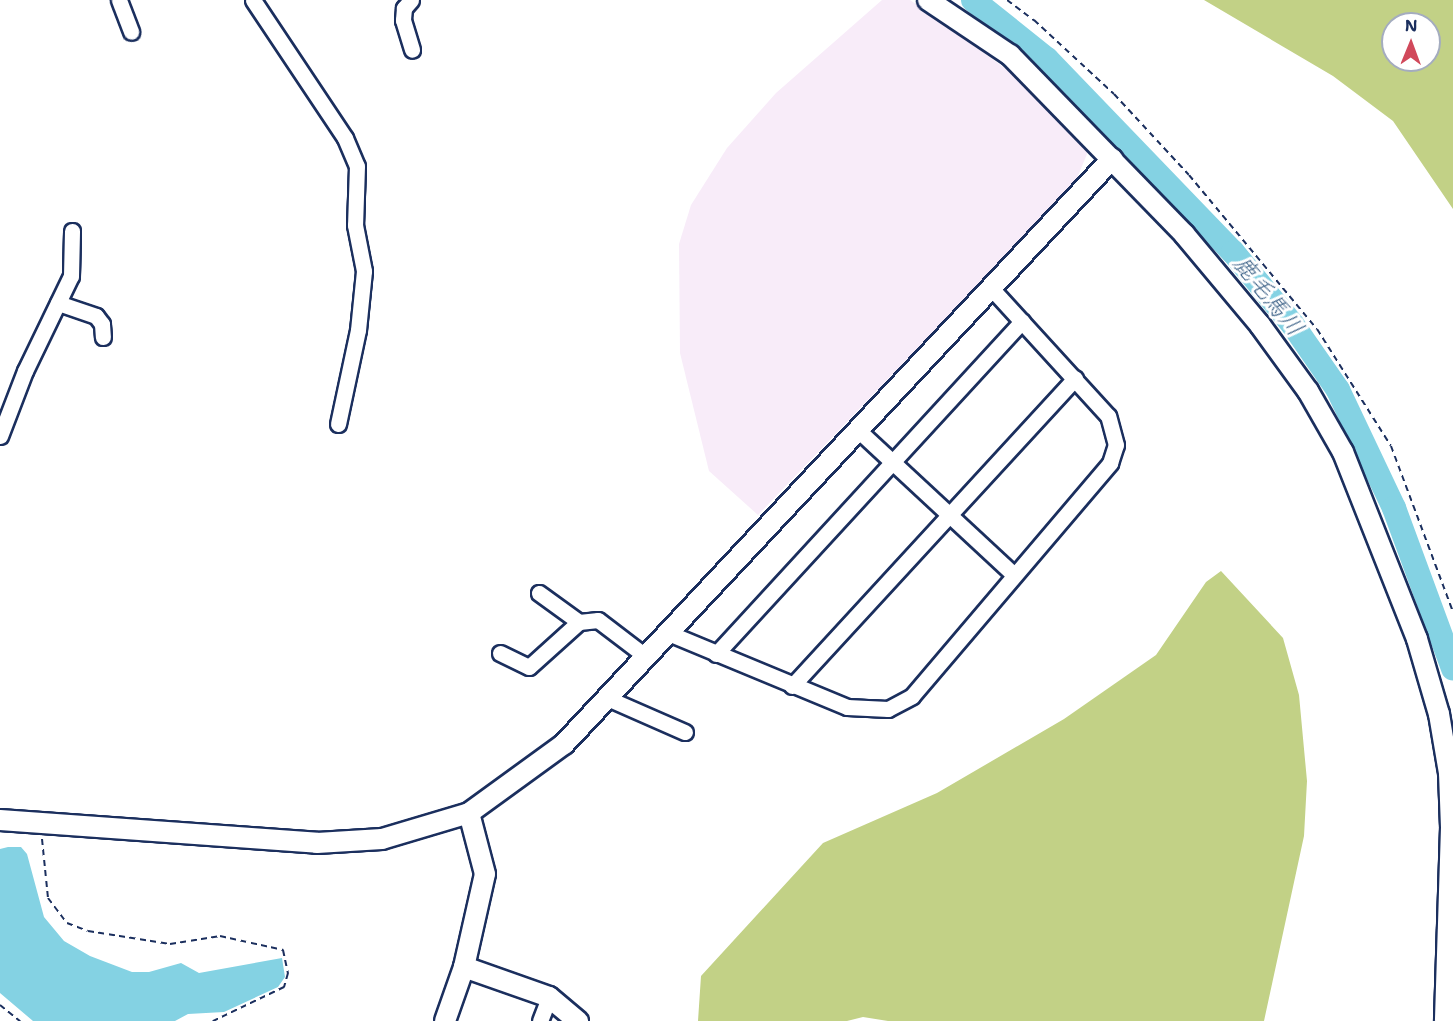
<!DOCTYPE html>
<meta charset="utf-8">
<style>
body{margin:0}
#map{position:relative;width:1453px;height:1021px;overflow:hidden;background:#fff;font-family:"Shantell Sans","Klee One",sans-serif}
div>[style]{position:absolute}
.built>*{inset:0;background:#f8ecf9}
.green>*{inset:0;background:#c2d186}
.water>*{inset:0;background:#84d2e3}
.river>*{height:24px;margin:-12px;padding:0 12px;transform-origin:12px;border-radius:12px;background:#84d2e3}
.path>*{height:2px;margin-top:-1px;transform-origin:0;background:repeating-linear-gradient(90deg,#1b2f5e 0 6px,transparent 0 10.5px)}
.roads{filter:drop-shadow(2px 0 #1b2f5e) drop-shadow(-2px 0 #1b2f5e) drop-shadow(0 2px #1b2f5e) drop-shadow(0 -2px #1b2f5e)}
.minor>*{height:15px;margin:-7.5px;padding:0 7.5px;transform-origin:7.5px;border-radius:7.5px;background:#fff}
.tertiary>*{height:20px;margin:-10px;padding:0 10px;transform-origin:10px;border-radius:10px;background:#fff}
span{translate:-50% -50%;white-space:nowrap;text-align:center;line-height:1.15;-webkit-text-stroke:6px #fff;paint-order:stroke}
.water-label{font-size:24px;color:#3a6086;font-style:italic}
.north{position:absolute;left:1381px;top:12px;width:60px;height:60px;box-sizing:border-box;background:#fff;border:2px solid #a4acbf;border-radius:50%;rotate:1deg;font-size:16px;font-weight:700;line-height:24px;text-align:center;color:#1b2f5e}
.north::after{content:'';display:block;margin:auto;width:21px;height:27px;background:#d1495b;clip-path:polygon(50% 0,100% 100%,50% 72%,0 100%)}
</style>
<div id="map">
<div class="built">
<div style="clip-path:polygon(882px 0,910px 0,1013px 74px,1085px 144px,1087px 154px,1075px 183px,758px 515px,709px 471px,680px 353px,679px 244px,691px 205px,727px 148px,776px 93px)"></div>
</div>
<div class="green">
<div style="clip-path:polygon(evenodd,1204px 0,1453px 0,1453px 209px,1393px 121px,1333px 76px,1204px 0,1393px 24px,1429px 24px,1429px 60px,1393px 60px,1393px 24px)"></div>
<div style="clip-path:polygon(1221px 571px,1283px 638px,1299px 695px,1307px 781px,1304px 836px,1264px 1021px,888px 1021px,863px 1017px,847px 1021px,698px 1021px,701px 976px,823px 843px,937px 793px,1064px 719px,1156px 655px,1206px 582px)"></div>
</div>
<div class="water">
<div style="clip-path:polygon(8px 847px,21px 847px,27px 854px,44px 917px,64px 941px,90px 956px,132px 972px,149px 972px,181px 963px,199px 973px,282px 958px,285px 977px,278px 987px,224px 1012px,188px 1014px,175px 1021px,33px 1021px,0 993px,0 849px)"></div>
</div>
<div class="river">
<div style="left:973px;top:0;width:95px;rotate:38.6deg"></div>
<div style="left:1047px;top:59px;width:268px;rotate:46.1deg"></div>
<div style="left:1233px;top:252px;width:94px;rotate:50.6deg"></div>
<div style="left:1293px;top:325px;width:79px;rotate:55.3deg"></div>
<div style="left:1338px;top:390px;width:131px;rotate:64.6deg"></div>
<div style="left:1394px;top:508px;width:171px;rotate:69.8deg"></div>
</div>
<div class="path">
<div style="left:1007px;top:0;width:34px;rotate:37deg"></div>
<div style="left:1034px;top:20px;width:109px;rotate:42.8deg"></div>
<div style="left:1114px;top:94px;width:110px;rotate:47.2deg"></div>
<div style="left:1189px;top:175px;width:200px;rotate:50.3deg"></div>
<div style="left:1317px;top:329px;width:138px;rotate:57.7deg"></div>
<div style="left:1391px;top:446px;width:177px;rotate:69.5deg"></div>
<div style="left:42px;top:839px;width:59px;rotate:84.2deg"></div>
<div style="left:48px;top:898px;width:31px;rotate:53deg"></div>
<div style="left:67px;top:923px;width:22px;rotate:21deg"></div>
<div style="left:88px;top:931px;width:83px;rotate:9deg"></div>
<div style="left:170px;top:944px;width:51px;rotate:-9.1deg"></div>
<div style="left:220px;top:936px;width:65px;rotate:12.5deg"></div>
<div style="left:283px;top:950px;width:24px;rotate:78deg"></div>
<div style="left:288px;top:973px;width:15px;rotate:106deg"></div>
<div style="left:284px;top:987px;width:79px;rotate:154.4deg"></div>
<div style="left:0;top:1005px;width:26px;rotate:39deg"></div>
</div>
<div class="roads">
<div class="minor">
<div style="left:119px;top:0;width:34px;rotate:69deg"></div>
<div style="left:253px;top:0;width:166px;rotate:56.3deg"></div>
<div style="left:345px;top:138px;width:30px;rotate:67deg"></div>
<div style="left:357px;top:166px;width:59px;rotate:91.9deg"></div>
<div style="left:355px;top:225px;width:47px;rotate:78.9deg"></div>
<div style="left:364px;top:271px;width:59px;rotate:95.8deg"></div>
<div style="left:358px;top:330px;width:96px;rotate:102deg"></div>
<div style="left:411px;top:0;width:11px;rotate:131deg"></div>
<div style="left:404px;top:8px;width:12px;rotate:95deg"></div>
<div style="left:403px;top:20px;width:31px;rotate:73deg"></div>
<div style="left:58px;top:303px;width:40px;rotate:18.9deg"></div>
<div style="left:96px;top:316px;width:10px;rotate:53deg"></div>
<div style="left:102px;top:324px;width:13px;rotate:86deg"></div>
<div style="left:857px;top:429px;width:214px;rotate:42.9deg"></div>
<div style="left:0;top:436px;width:70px;rotate:-69deg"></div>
<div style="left:25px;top:371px;width:106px;rotate:-64.2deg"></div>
<div style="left:71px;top:276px;width:45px;rotate:-88.7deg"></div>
<div style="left:539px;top:593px;width:49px;rotate:35.9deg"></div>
<div style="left:666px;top:632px;width:196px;rotate:22.5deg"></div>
<div style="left:847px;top:707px;width:41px;rotate:2.8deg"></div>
<div style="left:888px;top:709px;width:27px;rotate:-28deg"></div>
<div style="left:912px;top:696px;width:306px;rotate:-49.6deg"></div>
<div style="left:1110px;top:463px;width:19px;rotate:-72deg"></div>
<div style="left:1116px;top:445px;width:30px;rotate:-105deg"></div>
<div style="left:1108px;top:416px;width:172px;rotate:-132.4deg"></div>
<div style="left:500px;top:653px;width:32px;rotate:26deg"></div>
<div style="left:529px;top:667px;width:67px;rotate:-42deg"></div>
<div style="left:579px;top:622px;width:19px;rotate:-6deg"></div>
<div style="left:598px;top:620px;width:58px;rotate:37.3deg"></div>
<div style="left:716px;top:654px;width:452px;rotate:-47.4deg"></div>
<div style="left:792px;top:686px;width:418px;rotate:-47.4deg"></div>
<div style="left:607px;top:698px;width:85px;rotate:23.6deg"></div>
<div style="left:540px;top:1021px;width:26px;rotate:-69deg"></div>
</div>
<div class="tertiary">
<div style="left:928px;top:0;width:99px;rotate:33.9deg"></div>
<div style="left:1010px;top:55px;width:250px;rotate:45.8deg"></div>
<div style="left:1184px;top:234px;width:119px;rotate:50.1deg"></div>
<div style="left:1260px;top:325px;width:82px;rotate:54deg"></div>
<div style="left:1308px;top:391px;width:70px;rotate:60.2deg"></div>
<div style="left:1343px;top:452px;width:201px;rotate:68.4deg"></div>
<div style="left:1417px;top:639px;width:78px;rotate:73.7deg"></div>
<div style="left:1439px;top:714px;width:60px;rotate:80.4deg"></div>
<div style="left:1449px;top:773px;width:55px;rotate:87.9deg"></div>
<div style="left:1451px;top:828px;width:193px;rotate:91.8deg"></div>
<div style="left:0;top:820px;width:318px;rotate:4.1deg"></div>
<div style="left:317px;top:843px;width:65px;rotate:-3.5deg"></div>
<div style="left:382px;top:839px;width:91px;rotate:-16.6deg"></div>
<div style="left:469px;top:813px;width:117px;rotate:-36deg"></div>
<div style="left:564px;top:744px;width:802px;rotate:-46.87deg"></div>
<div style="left:464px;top:967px;width:90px;rotate:19.4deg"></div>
<div style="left:549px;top:997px;width:38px;rotate:40deg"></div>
<div style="left:445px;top:1021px;width:57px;rotate:-70.6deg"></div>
<div style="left:464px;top:967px;width:95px;rotate:-77.3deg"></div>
<div style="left:485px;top:874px;width:63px;rotate:-104.7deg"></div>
</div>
</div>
<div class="water-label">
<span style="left:1268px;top:296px;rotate:51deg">鹿毛馬川</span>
</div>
<div class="north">N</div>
</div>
